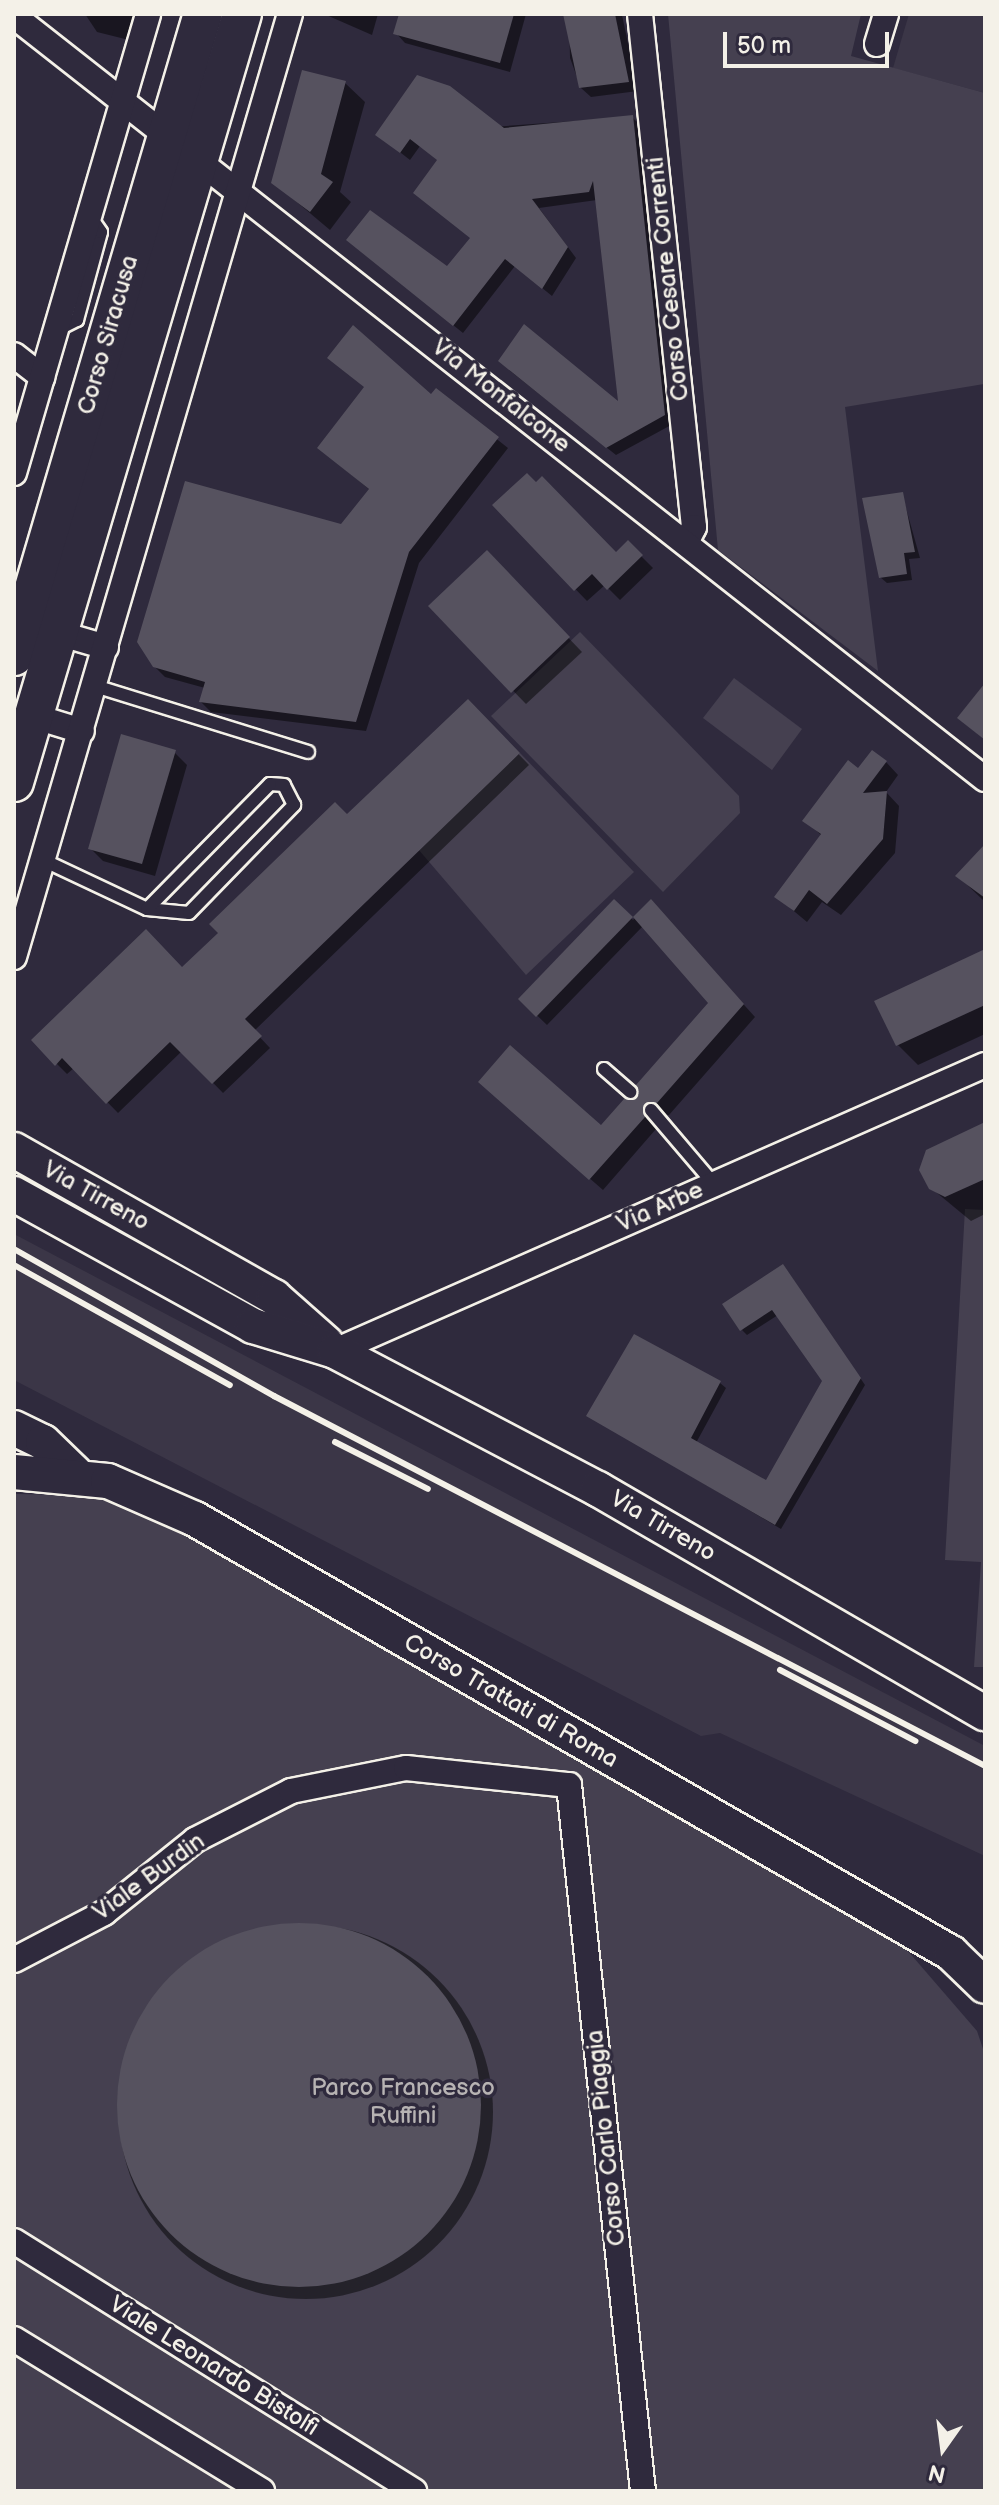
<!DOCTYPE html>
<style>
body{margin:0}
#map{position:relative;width:999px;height:2505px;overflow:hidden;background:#2f2a3d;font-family:"Balsamiq Sans",sans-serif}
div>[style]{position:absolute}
.built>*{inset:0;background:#3b3647}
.green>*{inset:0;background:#454050}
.shadow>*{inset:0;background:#0007}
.round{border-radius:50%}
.building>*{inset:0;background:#56525f}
.roads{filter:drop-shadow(2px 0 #f4f1e8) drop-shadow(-2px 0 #f4f1e8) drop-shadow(0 2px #f4f1e8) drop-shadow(0 -2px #f4f1e8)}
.lane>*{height:12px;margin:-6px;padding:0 6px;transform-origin:6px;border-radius:6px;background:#2f2a3d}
.street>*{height:24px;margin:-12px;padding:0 12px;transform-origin:12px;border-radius:12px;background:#2f2a3d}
.secondary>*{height:34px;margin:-17px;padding:0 17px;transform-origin:17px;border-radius:17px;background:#2f2a3d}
.primary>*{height:38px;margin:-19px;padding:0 19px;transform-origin:19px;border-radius:19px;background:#2f2a3d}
.rail>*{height:6px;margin:-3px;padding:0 3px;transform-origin:3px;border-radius:3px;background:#f4f1e8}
span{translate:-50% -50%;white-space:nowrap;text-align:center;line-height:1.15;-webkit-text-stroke:7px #2f2a3d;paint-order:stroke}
.street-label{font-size:24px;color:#f4f1e8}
.park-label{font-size:24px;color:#b7b3b3}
.frame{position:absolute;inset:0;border:16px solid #f4f1e8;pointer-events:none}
.north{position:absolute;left:903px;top:2409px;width:80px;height:80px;-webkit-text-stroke:6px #2f2a3d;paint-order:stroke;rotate:194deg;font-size:22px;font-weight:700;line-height:32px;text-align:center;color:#f4f1e8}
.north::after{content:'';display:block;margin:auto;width:28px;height:36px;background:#f4f1e8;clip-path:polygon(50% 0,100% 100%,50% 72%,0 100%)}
.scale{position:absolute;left:723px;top:32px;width:166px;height:36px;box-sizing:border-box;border:4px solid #f4f1e8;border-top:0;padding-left:10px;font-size:24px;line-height:28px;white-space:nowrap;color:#f4f1e8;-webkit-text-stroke:6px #2f2a3d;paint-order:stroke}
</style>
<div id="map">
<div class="built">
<div style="clip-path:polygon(909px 14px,985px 14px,985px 93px,893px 68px)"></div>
<div style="clip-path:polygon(14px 1234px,985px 1746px,985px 1856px,720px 1733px,701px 1736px,14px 1380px)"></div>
</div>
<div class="green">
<div style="clip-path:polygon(668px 14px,861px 14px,851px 56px,985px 93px,984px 384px,845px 407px,878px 671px,718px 550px)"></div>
<div style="clip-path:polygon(580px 632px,739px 796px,740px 813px,663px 892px,491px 716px)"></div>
<div style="clip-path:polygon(734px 678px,802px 729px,772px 770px,703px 718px)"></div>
<div style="clip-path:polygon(520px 753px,634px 872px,526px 975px,418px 849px)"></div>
<div style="clip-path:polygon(965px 1209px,985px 1210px,985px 1667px,974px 1667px,981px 1562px,945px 1560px)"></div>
<div style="clip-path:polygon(14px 1494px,83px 1495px,170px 1518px,901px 1943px,977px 2031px,985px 2055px,985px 2491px,14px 2491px)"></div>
</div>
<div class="shadow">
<div style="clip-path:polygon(85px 14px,145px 14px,137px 42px,97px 32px)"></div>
<div style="clip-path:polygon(324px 14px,378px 14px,372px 35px)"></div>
<div style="clip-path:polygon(401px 14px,526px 14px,510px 72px,405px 43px,396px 33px)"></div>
<div style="clip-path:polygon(569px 14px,630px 14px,622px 15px,638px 91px,591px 97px,581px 88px,570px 58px)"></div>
<div style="clip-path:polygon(345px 83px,365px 102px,340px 192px,351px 202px,330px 230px,273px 182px)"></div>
<div style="clip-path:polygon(632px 117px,641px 126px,673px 424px,616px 455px,509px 370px,620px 406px,597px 200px,539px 208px,576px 258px,552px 296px,515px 266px,463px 333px,357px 248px,448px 269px,472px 239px,439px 161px,420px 146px,410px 160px,378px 135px)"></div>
<div style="clip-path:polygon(366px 388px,431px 397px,436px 391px,508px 448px,419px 563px,366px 731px,211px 712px,201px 702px,205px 688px,165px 677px,154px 666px,342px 527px,370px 490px,319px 448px)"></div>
<div style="clip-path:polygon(902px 494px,920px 558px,909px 559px,912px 580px,887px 583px,880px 577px)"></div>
<div style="clip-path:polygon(495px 506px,616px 554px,628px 543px,653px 568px,620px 600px,605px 585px,587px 601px)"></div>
<div style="clip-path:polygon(487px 553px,582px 652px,526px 704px,431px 606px)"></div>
<div style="clip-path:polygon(468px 702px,529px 765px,254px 1031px,270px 1048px,223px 1093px,182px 1051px,118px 1113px,74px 1068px,67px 1074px,33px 1040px,182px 970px)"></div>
<div style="clip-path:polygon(174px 752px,187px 765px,155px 876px,103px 861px,90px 848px)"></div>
<div style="clip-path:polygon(886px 762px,898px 775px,886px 792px,899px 806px,895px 853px,841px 915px,822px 902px,807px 922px,777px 897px,822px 836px,805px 820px,859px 770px)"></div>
<div style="clip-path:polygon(985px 847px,985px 902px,958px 876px)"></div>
<div style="clip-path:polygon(614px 902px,633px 920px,651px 902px,755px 1017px,669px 1115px,656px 1115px,656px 1129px,603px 1190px,493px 1094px,601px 1128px,638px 1100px,711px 1003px,643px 926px,547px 1025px,520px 999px)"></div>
<div style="clip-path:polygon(985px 951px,985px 1034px,918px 1065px,898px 1045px)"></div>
<div style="clip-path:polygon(985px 1124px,985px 1214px,971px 1221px,931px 1188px)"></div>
<div style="clip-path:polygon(788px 1272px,865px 1385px,781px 1529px,589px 1416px,720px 1383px,726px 1388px,696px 1443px,766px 1483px,824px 1381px,778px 1315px,747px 1335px,742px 1330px)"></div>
<div class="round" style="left:119px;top:1925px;width:374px;height:374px"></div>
</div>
<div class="building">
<div style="clip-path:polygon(399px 14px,514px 14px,500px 63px,393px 34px)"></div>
<div style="clip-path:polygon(563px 14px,615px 14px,629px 82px,579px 88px)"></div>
<div style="clip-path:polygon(302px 70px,346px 81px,321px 174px,333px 182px,310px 212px,271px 183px)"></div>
<div style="clip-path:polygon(417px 75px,450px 86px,504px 128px,633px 115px,665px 415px,606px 448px,498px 361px,524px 324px,618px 401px,593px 181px,589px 192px,532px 199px,568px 247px,542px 289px,505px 259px,453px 326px,346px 240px,370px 210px,447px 266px,470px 238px,413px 193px,437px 160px,410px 139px,400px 153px,375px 135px)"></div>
<div style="clip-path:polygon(353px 325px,431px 394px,436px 388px,499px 437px,409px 552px,356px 722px,199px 702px,205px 682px,153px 667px,137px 642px,185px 481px,341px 524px,369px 489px,317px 448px,364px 387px,327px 358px)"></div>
<div style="clip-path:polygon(527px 473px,536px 482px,542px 476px,616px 552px,628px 540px,643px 555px,607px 590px,592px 574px,574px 591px,492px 505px)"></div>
<div style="clip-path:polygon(903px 492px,915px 552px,904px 553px,907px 574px,879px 578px,862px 498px)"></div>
<div style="clip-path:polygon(487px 550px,570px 637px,511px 693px,428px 606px)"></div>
<div style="clip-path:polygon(985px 683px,985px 740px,957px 718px)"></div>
<div style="clip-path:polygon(468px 699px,520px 753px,245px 1019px,262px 1036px,212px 1084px,170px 1042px,106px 1104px,62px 1058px,55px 1066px,31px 1040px,146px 929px,182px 967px,218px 933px,209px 924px,335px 802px,347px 814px)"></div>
<div style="clip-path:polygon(121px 734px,176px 750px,142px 864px,88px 849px)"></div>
<div style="clip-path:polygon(872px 750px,887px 761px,863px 793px,887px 791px,883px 839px,827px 904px,809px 890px,794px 911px,774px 897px,821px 834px,802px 821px,848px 760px,858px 768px)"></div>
<div style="clip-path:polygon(985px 844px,985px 898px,955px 876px)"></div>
<div style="clip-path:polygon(614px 899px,633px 917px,536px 1017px,518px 999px)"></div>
<div style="clip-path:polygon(651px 899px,744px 1004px,657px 1103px,645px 1104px,645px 1117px,589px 1180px,478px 1082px,510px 1045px,601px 1125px,624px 1099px,636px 1098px,636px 1085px,708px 1003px,633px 917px)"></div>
<div style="clip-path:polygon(985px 949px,985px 1005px,896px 1046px,874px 1001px)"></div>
<div style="clip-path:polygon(985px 1122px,985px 1179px,945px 1197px,929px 1189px,919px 1170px,926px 1150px)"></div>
<div style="clip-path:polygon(783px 1264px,861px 1378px,775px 1525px,586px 1416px,634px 1334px,721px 1381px,691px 1438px,766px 1480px,822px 1381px,772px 1310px,740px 1331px,722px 1304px)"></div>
<div class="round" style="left:117px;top:1923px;width:364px;height:364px"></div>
</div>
<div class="roads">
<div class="lane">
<div style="left:55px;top:331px;width:25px;rotate:-27deg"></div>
<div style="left:77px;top:320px;width:91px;rotate:-74.7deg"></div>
<div style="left:101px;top:232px;width:21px;rotate:-125deg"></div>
<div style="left:95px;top:686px;width:223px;rotate:17.2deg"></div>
<div style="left:43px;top:860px;width:115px;rotate:25.2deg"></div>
<div style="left:147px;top:909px;width:42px;rotate:5.4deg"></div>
<div style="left:189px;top:913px;width:151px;rotate:-45.8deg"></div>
<div style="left:294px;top:805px;width:22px;rotate:-117deg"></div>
<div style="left:284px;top:785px;width:14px;rotate:-176deg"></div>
<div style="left:270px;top:784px;width:175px;rotate:134.5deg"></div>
<div style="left:604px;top:1069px;width:35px;rotate:41deg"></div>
<div style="left:651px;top:1110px;width:97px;rotate:49.6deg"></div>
</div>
<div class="street">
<div style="left:640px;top:14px;width:516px;rotate:83.99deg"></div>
<div style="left:694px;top:527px;width:18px;rotate:117deg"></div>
<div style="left:14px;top:16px;width:1235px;rotate:38.16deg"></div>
<div style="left:877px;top:44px;width:31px;rotate:-73deg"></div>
<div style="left:14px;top:355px;width:36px;rotate:38deg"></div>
<div style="left:14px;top:473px;width:478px;rotate:-73.7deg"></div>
<div style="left:58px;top:633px;width:50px;rotate:16.3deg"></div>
<div style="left:33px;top:716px;width:51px;rotate:17deg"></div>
<div style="left:14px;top:957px;width:983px;rotate:-73.69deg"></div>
<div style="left:335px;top:1351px;width:710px;rotate:-23.75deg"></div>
<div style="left:14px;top:1960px;width:102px;rotate:-27.6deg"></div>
<div style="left:104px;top:1913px;width:117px;rotate:-38.7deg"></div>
<div style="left:195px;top:1840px;width:108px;rotate:-27deg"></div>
<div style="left:291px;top:1791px;width:117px;rotate:-11.3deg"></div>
<div style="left:406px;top:1768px;width:164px;rotate:6deg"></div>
<div style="left:569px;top:1785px;width:710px;rotate:84.02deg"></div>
<div style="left:14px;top:2241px;width:472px;rotate:32deg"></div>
<div style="left:14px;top:2339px;width:291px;rotate:31.5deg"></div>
</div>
<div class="secondary">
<div style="left:14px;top:1150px;width:299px;rotate:29.5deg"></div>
<div style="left:274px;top:1297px;width:69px;rotate:41.5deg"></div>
<div style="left:14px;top:1194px;width:273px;rotate:28.9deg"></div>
<div style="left:253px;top:1326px;width:86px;rotate:17deg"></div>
<div style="left:335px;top:1351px;width:297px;rotate:27.7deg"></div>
<div style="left:598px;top:1489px;width:447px;rotate:30.1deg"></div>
<div style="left:14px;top:1428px;width:32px;rotate:26deg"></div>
<div style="left:43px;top:1442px;width:45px;rotate:44.1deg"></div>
<div style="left:14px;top:1472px;width:94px;rotate:5.5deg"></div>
<div style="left:108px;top:1481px;width:95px;rotate:23.6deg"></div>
<div style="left:195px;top:1519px;width:872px;rotate:29.86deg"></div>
<div style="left:951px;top:1953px;width:47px;rotate:44.1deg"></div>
</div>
<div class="primary">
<div style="left:14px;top:656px;width:669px;rotate:-73.6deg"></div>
<div style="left:14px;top:782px;width:801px;rotate:-73.47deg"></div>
</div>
</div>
<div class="rail">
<div style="left:14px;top:1249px;width:299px;rotate:29.5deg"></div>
<div style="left:274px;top:1396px;width:802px;rotate:27.49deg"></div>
<div style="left:14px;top:1265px;width:247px;rotate:29.1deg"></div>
<div style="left:335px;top:1442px;width:104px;rotate:26.8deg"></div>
<div style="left:780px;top:1670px;width:153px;rotate:27.7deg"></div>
</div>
<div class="street-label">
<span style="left:668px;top:279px;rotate:-96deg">Corso Cesare Correnti</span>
<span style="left:108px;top:335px;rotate:-74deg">Corso Siracusa</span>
<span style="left:501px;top:396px;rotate:38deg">Via Monfalcone</span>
<span style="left:96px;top:1196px;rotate:29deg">Via Tirreno</span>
<span style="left:660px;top:1207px;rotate:-24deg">Via Arbe</span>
<span style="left:663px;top:1526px;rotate:30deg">Via Tirreno</span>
<span style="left:511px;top:1701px;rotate:30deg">Corso Trattati di Roma</span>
<span style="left:149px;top:1877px;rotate:-36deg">Viale Burdin</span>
<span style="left:606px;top:2138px;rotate:-96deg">Corso Carlo Piaggia</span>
<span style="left:214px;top:2366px;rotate:32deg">Viale Leonardo Bistolfi</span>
</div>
<div class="park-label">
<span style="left:403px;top:2102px">Parco Francesco<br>Ruffini</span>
</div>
<div class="frame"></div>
<div class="north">N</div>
<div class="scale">50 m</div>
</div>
